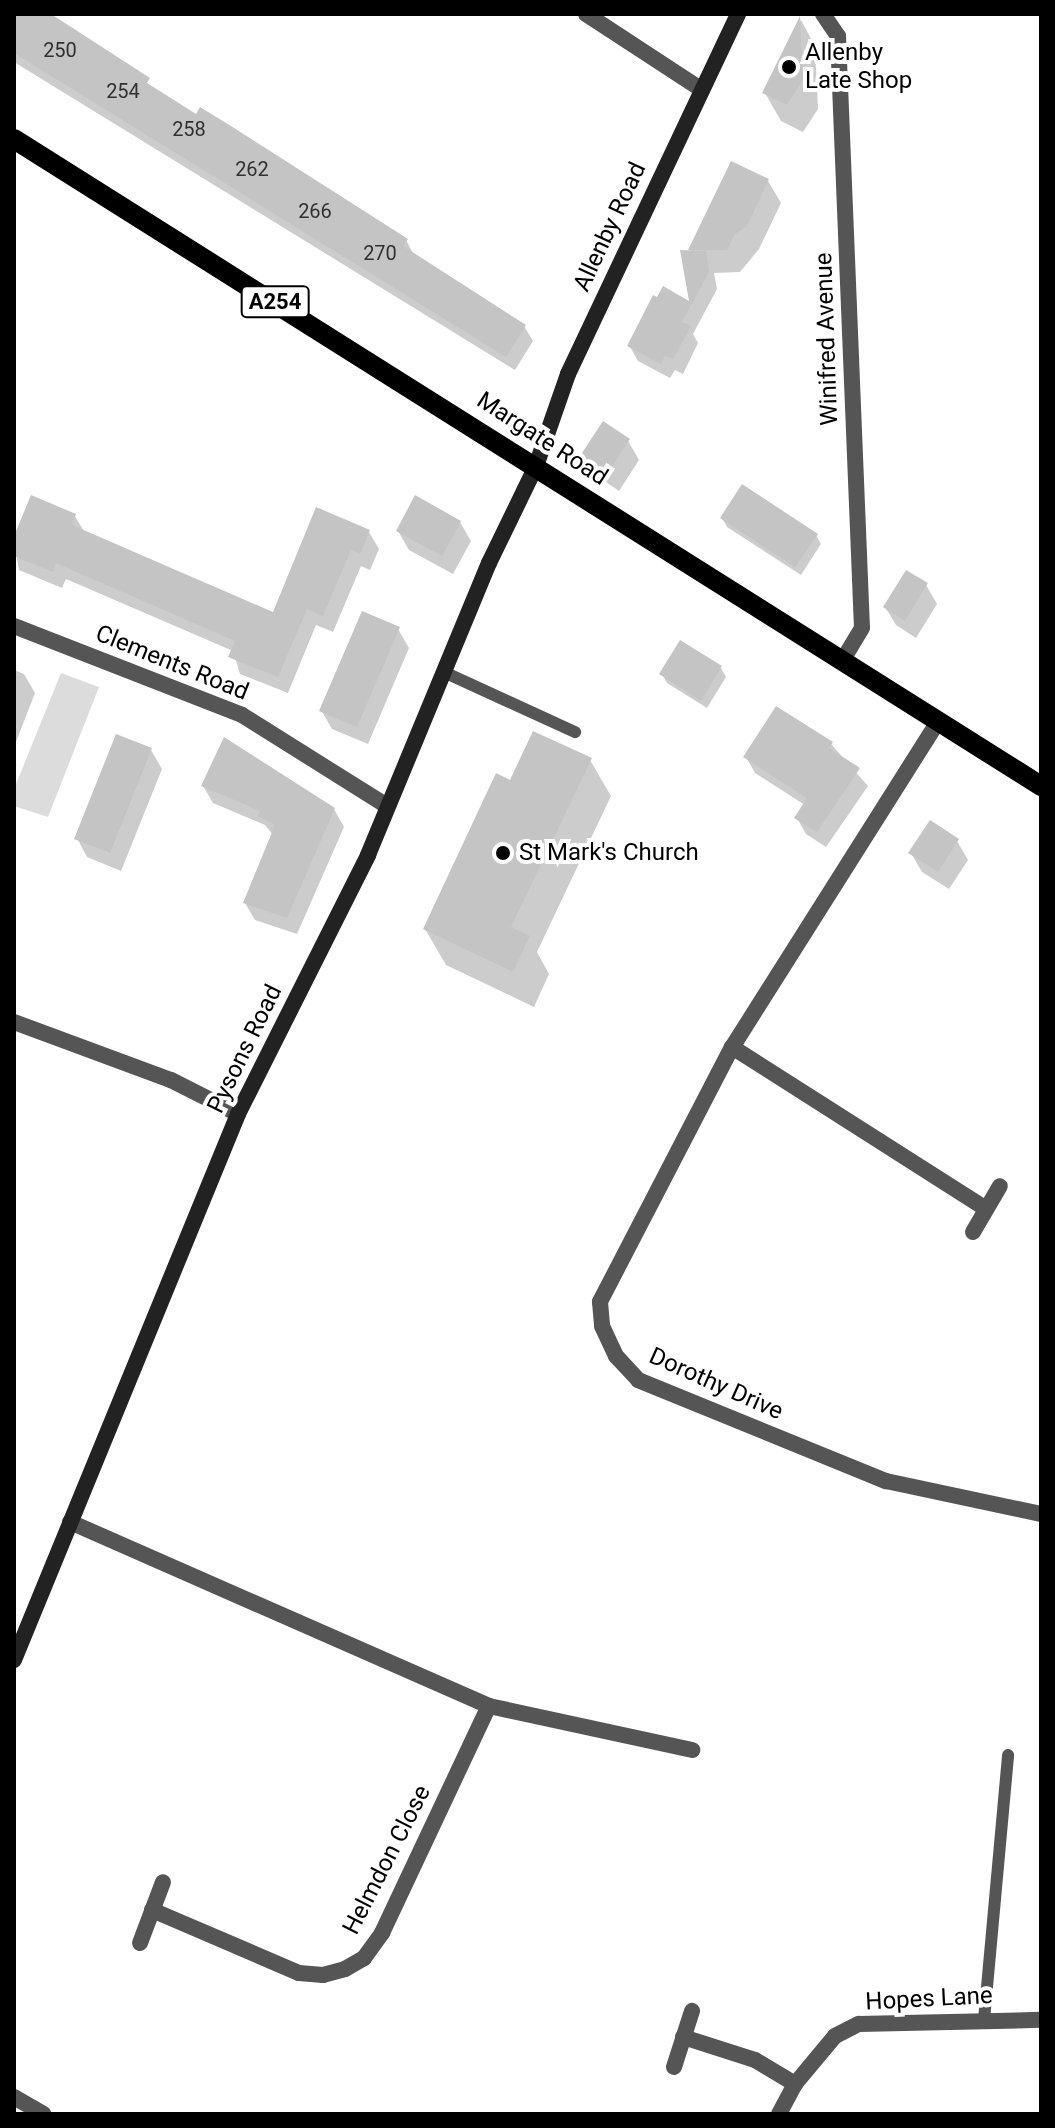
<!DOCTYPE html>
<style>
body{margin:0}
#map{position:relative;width:1055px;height:2128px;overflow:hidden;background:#fff;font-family:Roboto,sans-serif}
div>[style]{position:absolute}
.green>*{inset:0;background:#dcdcdc}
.shadow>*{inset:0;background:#0003}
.building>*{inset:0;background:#c4c4c4}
.lane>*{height:12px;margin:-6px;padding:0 6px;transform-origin:6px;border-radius:6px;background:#555}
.street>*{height:16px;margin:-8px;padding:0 8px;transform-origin:8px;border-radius:8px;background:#555}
.secondary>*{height:16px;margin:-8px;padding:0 8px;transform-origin:8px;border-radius:8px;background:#222}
.primary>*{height:20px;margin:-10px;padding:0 10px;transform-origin:10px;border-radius:10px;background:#000}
.dots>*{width:22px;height:22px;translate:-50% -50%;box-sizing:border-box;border:4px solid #fff;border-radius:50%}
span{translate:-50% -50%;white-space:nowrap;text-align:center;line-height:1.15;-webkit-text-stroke:8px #fff;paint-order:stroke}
.number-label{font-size:20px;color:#313131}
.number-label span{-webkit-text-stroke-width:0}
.shield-label span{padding:2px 6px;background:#fff;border:2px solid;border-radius:6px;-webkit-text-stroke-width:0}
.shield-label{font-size:22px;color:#000;font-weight:700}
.poi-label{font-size:24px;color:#000}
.left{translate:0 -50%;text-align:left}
.street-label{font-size:24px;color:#000}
.frame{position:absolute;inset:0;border:16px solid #000;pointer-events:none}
</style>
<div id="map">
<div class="green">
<div style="clip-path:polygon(61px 673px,99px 687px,48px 817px,14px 806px,14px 789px)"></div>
</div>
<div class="shadow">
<div style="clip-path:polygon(14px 14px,47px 14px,196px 117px,406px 240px,414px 255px,524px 326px,533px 341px,515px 370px,14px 62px)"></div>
<div style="clip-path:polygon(801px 20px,815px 46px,818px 109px,803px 132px,781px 121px,765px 93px)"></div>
<div style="clip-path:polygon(732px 163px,768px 181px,781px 203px,759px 249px,740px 272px,714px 273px,717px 289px,693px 334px,698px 343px,683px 374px,675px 370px,670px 378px,638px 361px,629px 345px,691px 304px,690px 250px)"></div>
<div style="clip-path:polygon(628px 441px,639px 460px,619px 491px,594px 474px,583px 456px)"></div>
<div style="clip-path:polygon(75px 516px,85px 533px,274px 615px,369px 532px,379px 549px,370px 570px,361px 566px,333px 632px,316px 625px,288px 693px,240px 674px,233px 651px,66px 579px,62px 588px,19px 570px,14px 541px)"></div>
<div style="clip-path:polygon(722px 518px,816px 535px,821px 544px,801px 575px,727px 527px)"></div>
<div style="clip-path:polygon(460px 522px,471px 541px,453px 574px,409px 550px,398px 531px)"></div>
<div style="clip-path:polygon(926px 585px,937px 604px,916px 638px,896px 625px,885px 607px)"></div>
<div style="clip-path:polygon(398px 629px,409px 648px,368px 744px,332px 729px,321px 710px)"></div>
<div style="clip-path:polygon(721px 668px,726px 677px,707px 708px,667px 683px,662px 674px)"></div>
<div style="clip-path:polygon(14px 670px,24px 674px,35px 693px,14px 747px)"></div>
<div style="clip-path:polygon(831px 744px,868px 786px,826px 847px,806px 834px,797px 818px,805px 805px,755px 773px,746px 757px)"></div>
<div style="clip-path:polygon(151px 750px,162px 769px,121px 871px,87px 857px,77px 838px)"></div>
<div style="clip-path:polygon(590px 760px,611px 796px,537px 952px,549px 974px,534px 1007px,446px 965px,425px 929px,511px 782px)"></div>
<div style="clip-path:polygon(203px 786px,334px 809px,344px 827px,297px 934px,255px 920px,245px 903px,273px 835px,265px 825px,213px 803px)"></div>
<div style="clip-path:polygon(957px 841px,968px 860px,949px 889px,922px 872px,911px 853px)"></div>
</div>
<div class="building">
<div style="clip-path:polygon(14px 14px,51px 14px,150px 78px,147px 83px,196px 114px,200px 107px,231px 126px,408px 239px,403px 246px,526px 325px,506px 357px,14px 53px)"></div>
<div style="clip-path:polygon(800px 16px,803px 80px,787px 105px,762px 93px)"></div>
<div style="clip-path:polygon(731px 161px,769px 179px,747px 226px,735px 234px,727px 250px,688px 250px)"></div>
<div style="clip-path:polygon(680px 250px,706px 251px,709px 272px,682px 322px,691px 326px,673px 359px,665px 356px,661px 364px,627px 346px,653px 295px,657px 297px,663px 286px,689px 301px)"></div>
<div style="clip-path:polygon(603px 421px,630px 439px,608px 473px,580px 456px)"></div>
<div style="clip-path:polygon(742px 484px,818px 534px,795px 567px,720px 518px)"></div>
<div style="clip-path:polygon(31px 495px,76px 514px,72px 525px,273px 612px,316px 507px,370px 530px,360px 554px,351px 550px,323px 616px,307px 609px,278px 677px,228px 657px,235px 641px,56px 563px,53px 572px,14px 556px,14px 536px)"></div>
<div style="clip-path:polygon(415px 495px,461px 521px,442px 556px,396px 531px)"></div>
<div style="clip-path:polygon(906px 570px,928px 583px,905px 621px,883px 607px)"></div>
<div style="clip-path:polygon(362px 611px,400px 627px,357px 727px,319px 711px)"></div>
<div style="clip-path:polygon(680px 640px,722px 666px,701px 701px,659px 674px)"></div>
<div style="clip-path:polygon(776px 706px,833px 742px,829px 748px,860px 768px,817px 832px,794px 818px,807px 798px,743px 757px)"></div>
<div style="clip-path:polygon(533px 731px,592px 758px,511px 927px,530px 936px,513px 972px,423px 929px,496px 773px,510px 780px)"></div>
<div style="clip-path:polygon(116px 734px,152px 748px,110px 853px,74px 839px)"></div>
<div style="clip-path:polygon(224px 737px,335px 808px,287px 918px,243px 903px,275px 825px,258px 816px,260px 811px,201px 786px)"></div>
<div style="clip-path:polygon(930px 820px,959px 839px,938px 872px,908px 853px)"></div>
</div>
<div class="lane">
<div style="left:446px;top:673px;width:142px;rotate:24.6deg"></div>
<div style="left:984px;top:2020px;width:266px;rotate:-84.8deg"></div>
</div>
<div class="street">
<div style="left:586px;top:14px;width:135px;rotate:33.2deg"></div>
<div style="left:823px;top:14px;width:27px;rotate:56deg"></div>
<div style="left:838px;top:36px;width:592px;rotate:87.68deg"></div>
<div style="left:862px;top:628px;width:39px;rotate:121deg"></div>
<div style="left:14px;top:626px;width:245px;rotate:21.3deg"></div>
<div style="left:242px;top:715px;width:171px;rotate:32.1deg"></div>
<div style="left:939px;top:720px;width:387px;rotate:122.3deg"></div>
<div style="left:732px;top:1047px;width:287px;rotate:117.4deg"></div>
<div style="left:600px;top:1302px;width:24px;rotate:85deg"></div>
<div style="left:602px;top:1326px;width:33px;rotate:65deg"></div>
<div style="left:616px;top:1356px;width:33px;rotate:47deg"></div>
<div style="left:638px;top:1380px;width:268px;rotate:22.2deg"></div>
<div style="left:886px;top:1481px;width:158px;rotate:12deg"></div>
<div style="left:14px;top:1022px;width:167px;rotate:20.3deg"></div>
<div style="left:171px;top:1080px;width:75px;rotate:26.9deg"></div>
<div style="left:732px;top:1047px;width:301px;rotate:32.5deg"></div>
<div style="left:973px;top:1232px;width:53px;rotate:-59.6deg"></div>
<div style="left:70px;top:1522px;width:458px;rotate:23.7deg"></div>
<div style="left:489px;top:1706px;width:208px;rotate:12.2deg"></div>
<div style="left:152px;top:1910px;width:160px;rotate:23.2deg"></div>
<div style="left:299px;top:1973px;width:24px;rotate:5deg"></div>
<div style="left:323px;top:1975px;width:23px;rotate:-15deg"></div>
<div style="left:345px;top:1969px;width:22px;rotate:-30deg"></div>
<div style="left:364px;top:1958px;width:31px;rotate:-54deg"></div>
<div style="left:382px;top:1933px;width:251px;rotate:-64.8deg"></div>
<div style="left:140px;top:1943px;width:65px;rotate:-69.3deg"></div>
<div style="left:683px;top:2037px;width:76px;rotate:17.7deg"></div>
<div style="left:755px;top:2060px;width:47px;rotate:31deg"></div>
<div style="left:674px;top:2067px;width:59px;rotate:-72.2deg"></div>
<div style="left:14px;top:2097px;width:34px;rotate:30deg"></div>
<div style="left:779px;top:2114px;width:34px;rotate:-62deg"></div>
<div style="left:795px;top:2084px;width:62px;rotate:-50.2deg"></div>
<div style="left:835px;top:2036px;width:27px;rotate:-27deg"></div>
<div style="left:859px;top:2024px;width:182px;rotate:-1.3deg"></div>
</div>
<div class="secondary">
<div style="left:14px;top:1660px;width:590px;rotate:-67.69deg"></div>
<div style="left:238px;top:1114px;width:290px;rotate:-63.3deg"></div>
<div style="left:368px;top:855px;width:316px;rotate:-67.5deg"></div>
<div style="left:489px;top:563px;width:108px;rotate:-64.1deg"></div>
<div style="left:536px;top:466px;width:97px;rotate:-70.8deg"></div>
<div style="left:568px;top:374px;width:398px;rotate:-64.7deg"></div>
</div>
<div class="primary">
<div style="left:14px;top:139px;width:1214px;rotate:32.21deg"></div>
</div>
<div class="dots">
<div style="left:789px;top:67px;background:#000"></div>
<div style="left:503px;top:853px;background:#000"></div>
</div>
<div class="number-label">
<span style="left:60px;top:50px">250</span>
<span style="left:123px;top:91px">254</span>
<span style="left:189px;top:129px">258</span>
<span style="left:252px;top:169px">262</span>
<span style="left:315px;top:211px">266</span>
<span style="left:380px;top:253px">270</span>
</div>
<div class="shield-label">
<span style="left:275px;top:302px">A254</span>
</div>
<div class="poi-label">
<span class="left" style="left:805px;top:67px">Allenby<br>Late Shop</span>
<span class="left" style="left:519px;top:853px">St Mark's Church</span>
</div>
<div class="street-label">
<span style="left:610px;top:227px;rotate:-65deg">Allenby Road</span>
<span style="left:827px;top:339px;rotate:-92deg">Winifred Avenue</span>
<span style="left:542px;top:439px;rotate:33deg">Margate Road</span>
<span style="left:172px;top:663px;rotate:22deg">Clements Road</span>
<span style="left:245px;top:1049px;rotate:-64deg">Pysons Road</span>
<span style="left:716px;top:1384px;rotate:24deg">Dorothy Drive</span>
<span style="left:387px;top:1860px;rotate:-63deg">Helmdon Close</span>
<span style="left:929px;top:1999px;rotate:-3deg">Hopes Lane</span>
</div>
<div class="frame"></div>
</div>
